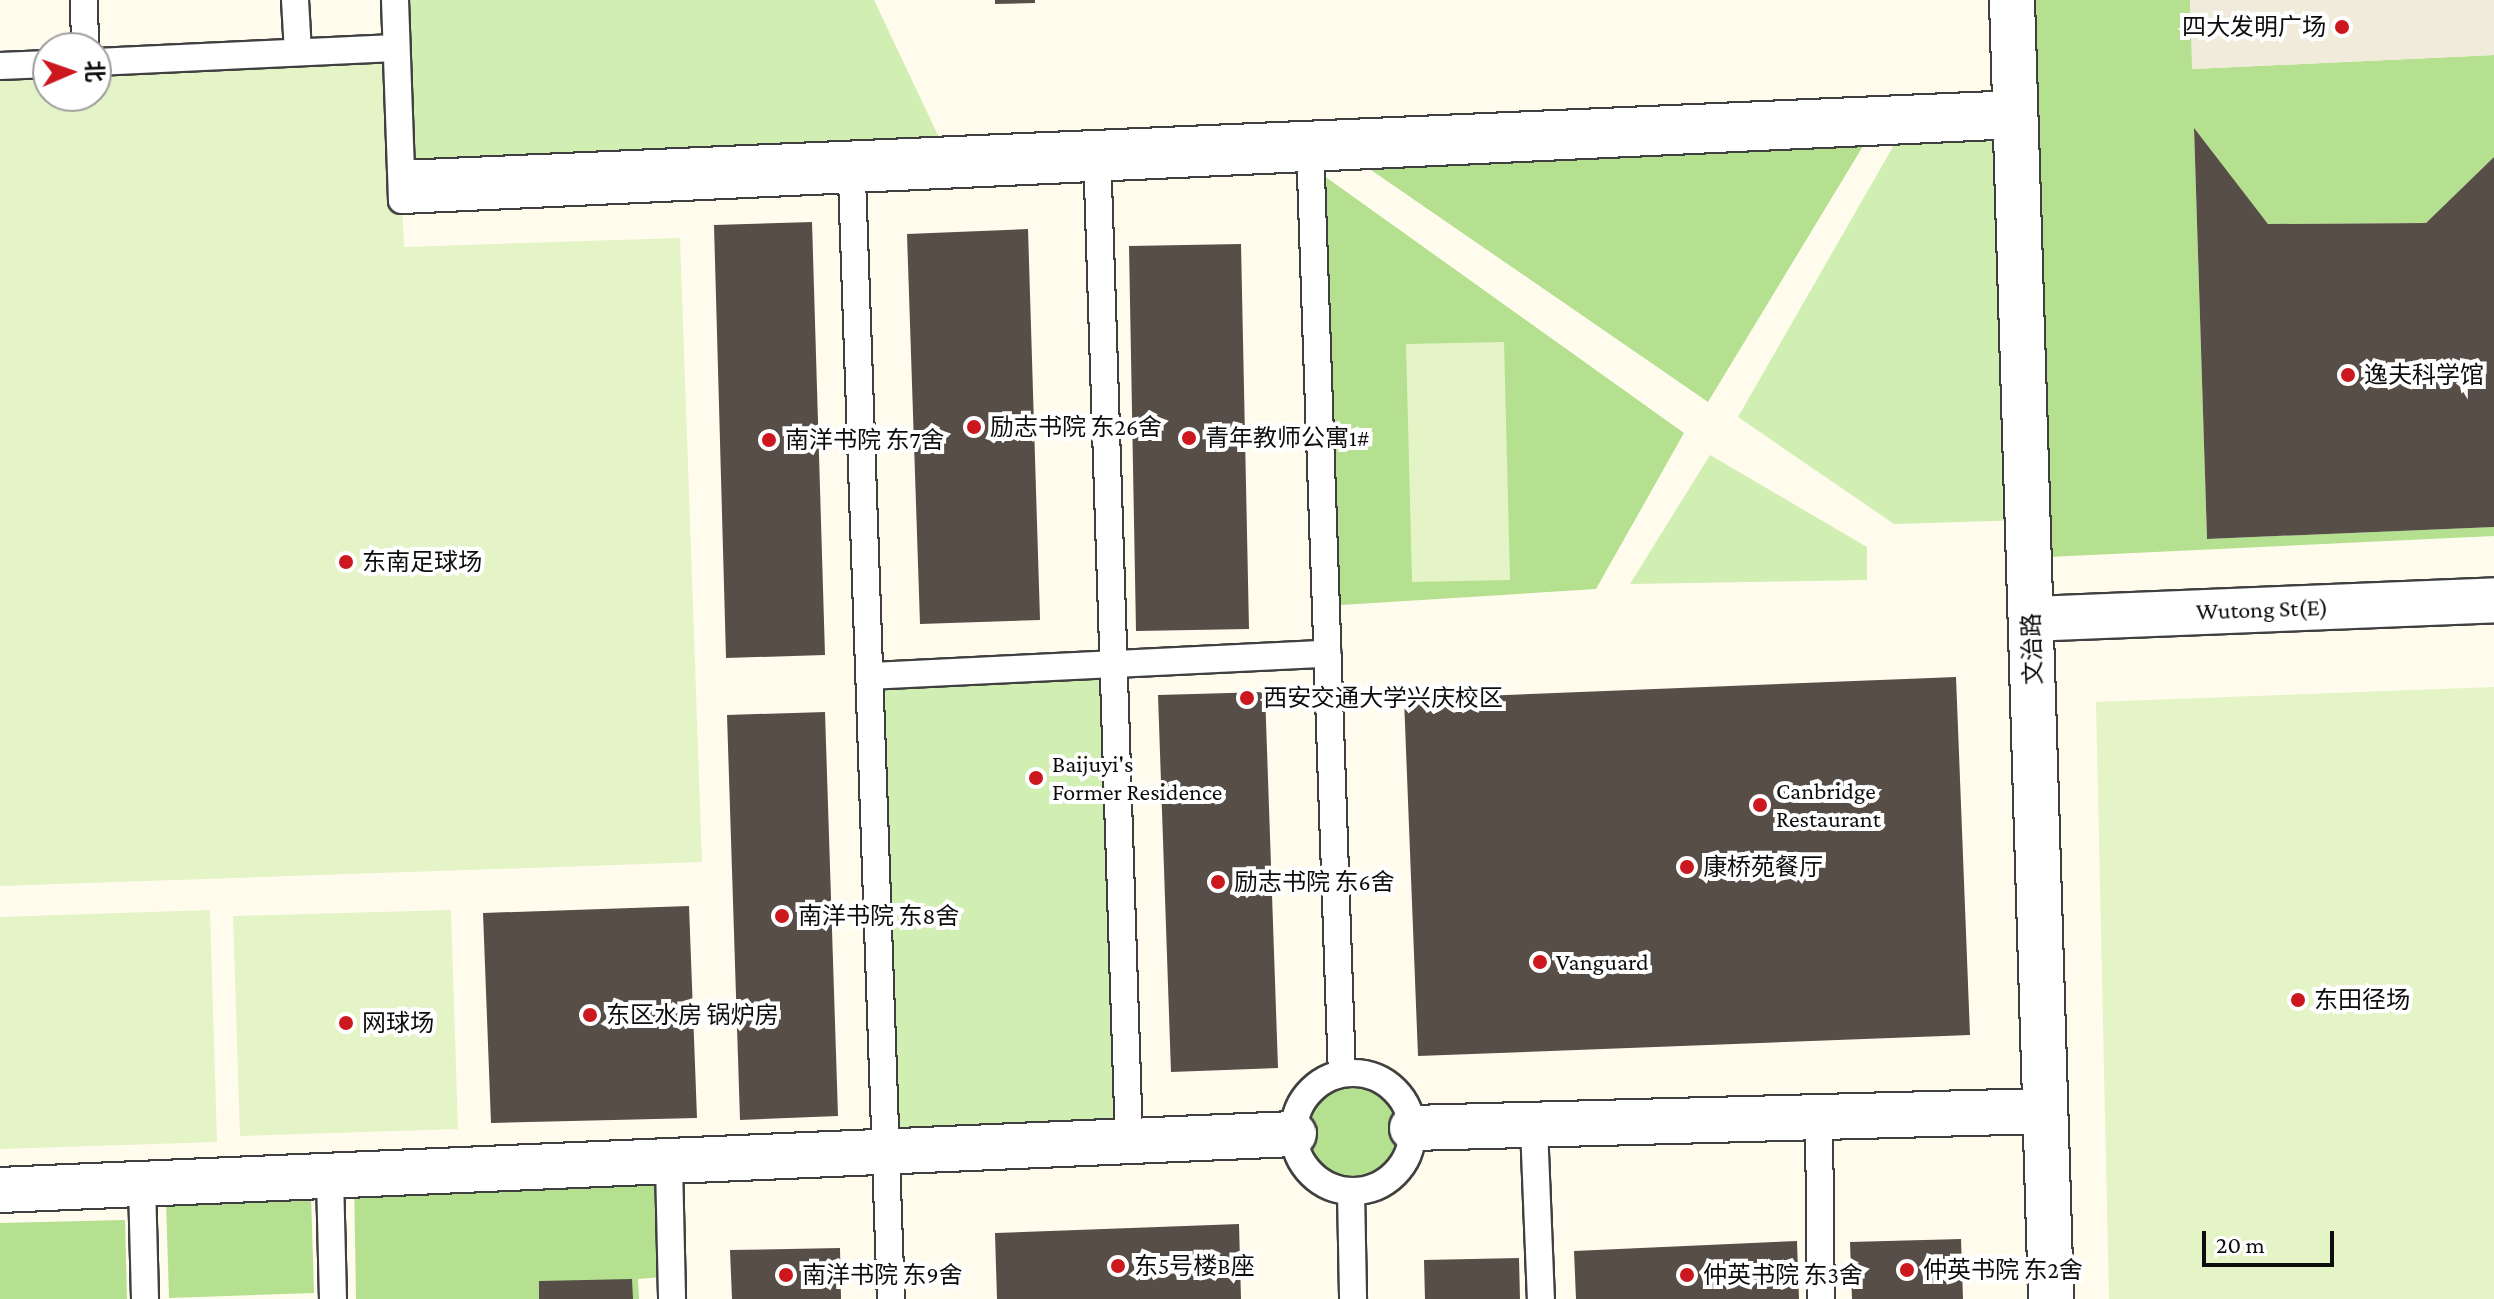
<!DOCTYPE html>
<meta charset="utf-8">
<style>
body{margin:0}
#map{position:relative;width:2494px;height:1299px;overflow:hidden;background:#fffcee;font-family:"Crimson Pro","Noto Sans SC",serif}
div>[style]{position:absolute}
.green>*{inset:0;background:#d1eeb3}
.forest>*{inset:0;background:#b4e090}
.round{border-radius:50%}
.pitch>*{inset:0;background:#e4f4c6}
.plaza>*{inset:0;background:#f0ebdb}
.building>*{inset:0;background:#574e48}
.roads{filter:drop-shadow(2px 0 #404040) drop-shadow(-2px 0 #404040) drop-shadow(0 2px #404040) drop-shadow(0 -2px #404040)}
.service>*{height:26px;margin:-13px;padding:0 13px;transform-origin:13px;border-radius:13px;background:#fff}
.service>.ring{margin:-13px;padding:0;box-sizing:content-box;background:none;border:26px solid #fff;border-radius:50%}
.minor>*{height:44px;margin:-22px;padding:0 22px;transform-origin:22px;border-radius:22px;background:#fff}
.dots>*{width:22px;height:22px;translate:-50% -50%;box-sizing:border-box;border:4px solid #fff;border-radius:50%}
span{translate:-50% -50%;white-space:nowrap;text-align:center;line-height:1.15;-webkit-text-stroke:8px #fff;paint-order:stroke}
.poi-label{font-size:24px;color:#0d0d0d}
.right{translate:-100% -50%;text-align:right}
.left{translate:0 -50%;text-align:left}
.street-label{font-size:24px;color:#0d0d0d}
.north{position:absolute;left:32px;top:32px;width:80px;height:80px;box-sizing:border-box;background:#fff;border:2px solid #9e9e9e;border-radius:50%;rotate:88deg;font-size:22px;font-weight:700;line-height:32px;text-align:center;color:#0d0d0d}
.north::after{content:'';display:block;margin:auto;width:28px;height:36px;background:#cc171e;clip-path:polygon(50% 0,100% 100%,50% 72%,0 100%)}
.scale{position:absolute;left:2202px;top:1231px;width:132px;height:36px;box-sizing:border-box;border:4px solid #0d0d0d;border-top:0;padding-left:10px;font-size:24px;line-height:28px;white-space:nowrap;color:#0d0d0d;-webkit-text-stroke:6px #fff;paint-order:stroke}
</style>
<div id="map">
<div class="green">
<div style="clip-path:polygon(394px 0,874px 0,945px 150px,402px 174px)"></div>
<div style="clip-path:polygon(2016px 125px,2028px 520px,1894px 524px,1738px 417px,1902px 131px)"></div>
<div style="clip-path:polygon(1710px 455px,1867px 547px,1867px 580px,1630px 584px)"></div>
<div style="clip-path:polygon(1113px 665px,1129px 1143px,885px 1156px,870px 676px)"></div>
</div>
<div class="forest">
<div style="clip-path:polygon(2012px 0,2190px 0,2193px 69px,2494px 55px,2494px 157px,2426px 223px,2268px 224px,2194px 129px,2207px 539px,2494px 527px,2494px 536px,2029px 558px,2016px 126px,1871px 133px,1708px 402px,1355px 159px,1306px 163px,1684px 433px,1596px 589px,1325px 606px,1304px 162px,2014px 104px)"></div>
<div class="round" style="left:1294px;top:1073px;width:118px;height:118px"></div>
<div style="clip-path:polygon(669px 1164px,672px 1276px,638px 1279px,639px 1299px,356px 1299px,354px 1176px)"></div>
<div style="clip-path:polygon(311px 1195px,314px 1293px,169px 1298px,166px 1200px)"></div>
<div style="clip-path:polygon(125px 1220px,127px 1299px,0 1299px,0 1223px)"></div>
</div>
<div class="pitch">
<div style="clip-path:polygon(395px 48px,404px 247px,680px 238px,702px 862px,0 886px,0 66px,48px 64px,48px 96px,96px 96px,96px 62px)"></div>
<div style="clip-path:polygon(1504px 342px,1510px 580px,1412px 582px,1406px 344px)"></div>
<div style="clip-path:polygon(2494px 687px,2494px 1299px,2109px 1299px,2096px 702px)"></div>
<div style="clip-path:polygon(210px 910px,217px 1142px,0 1149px,0 917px)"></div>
<div style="clip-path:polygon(451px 910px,458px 1129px,240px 1136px,233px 916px)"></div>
</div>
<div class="plaza">
<div style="clip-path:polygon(2190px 0,2494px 0,2494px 55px,2192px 69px)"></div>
</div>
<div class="building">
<div style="clip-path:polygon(995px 0,1035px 0,1035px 3px,995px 4px)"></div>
<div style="clip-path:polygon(2194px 128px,2268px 224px,2426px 223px,2494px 157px,2494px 527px,2207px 539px)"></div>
<div style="clip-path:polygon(812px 222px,825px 655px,726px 658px,714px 225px)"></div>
<div style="clip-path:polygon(1028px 229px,1040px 620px,920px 624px,907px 234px)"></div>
<div style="clip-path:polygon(1241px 244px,1249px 629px,1136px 631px,1129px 246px)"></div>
<div style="clip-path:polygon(1956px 677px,1970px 1035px,1418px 1056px,1404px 699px)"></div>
<div style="clip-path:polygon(1265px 692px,1278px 1068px,1171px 1072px,1158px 695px)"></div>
<div style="clip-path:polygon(825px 712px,838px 1116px,740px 1120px,727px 715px)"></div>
<div style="clip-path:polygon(689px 906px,697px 1118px,491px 1123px,483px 913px)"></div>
<div style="clip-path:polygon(1239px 1224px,1241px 1299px,997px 1299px,995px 1233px)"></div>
<div style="clip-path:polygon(1961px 1239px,1963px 1299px,1852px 1299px,1850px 1242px)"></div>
<div style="clip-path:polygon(1797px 1241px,1799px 1299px,1576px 1299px,1574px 1251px)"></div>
<div style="clip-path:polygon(840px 1248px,841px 1299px,732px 1299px,730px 1250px)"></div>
<div style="clip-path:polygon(1519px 1258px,1520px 1299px,1425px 1299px,1424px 1260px)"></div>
<div style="clip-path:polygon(632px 1279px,633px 1299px,539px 1299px,539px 1281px)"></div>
</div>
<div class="roads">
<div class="service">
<div style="left:84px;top:0;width:48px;rotate:88.8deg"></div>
<div style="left:295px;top:0;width:52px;rotate:86.7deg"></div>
<div style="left:395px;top:0;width:200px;rotate:88deg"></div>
<div style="left:402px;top:200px;width:1616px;rotate:-2.66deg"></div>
<div style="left:96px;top:62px;width:299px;rotate:-2.7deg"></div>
<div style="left:0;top:66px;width:48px;rotate:-2.4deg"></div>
<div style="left:1310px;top:145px;width:929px;rotate:88.03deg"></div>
<div style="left:1097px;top:151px;width:993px;rotate:88.15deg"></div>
<div style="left:402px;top:174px;width:1615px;rotate:-2.48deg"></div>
<div style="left:852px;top:179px;width:1121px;rotate:88.01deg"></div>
<div style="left:870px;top:676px;width:458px;rotate:-2.8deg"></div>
<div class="ring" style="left:1294px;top:1073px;width:92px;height:92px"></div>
<div style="left:1819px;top:1121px;width:178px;rotate:89.4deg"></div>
<div style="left:1534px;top:1127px;width:172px;rotate:87.7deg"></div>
<div style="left:669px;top:1164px;width:135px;rotate:88.7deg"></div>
<div style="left:330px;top:1177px;width:122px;rotate:88.6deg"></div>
<div style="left:142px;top:1184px;width:115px;rotate:88.5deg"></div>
<div style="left:1351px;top:1191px;width:108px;rotate:88.9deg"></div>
</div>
<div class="minor">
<div style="left:2012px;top:0;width:1300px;rotate:88.28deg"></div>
<div style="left:2031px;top:619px;width:463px;rotate:-2.3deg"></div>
<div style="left:1412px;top:1128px;width:632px;rotate:-1.54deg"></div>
<div style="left:0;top:1190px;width:1295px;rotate:-2.48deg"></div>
</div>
</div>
<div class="dots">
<div style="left:2342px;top:27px;background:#cc171e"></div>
<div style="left:2348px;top:375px;background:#cc171e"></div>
<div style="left:974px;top:427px;background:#cc171e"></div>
<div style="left:1189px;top:438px;background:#cc171e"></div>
<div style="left:769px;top:440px;background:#cc171e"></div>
<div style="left:346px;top:562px;background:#cc171e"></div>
<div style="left:1247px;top:698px;background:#cc171e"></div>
<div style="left:1036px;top:778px;background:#cc171e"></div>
<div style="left:1760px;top:805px;background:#cc171e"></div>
<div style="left:1687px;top:867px;background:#cc171e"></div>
<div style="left:1218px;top:882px;background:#cc171e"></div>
<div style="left:782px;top:916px;background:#cc171e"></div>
<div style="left:1540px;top:962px;background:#cc171e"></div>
<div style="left:2298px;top:1000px;background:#cc171e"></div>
<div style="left:590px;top:1015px;background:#cc171e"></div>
<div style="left:346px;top:1023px;background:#cc171e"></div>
<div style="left:1118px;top:1266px;background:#cc171e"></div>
<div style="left:1907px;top:1270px;background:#cc171e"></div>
<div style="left:786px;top:1275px;background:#cc171e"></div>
<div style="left:1687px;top:1275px;background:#cc171e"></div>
</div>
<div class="poi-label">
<span class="right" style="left:2326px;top:27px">四大发明广场</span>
<span class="left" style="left:2364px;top:375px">逸夫科学馆</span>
<span class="left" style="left:990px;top:427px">励志书院 东26舍</span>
<span class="left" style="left:1205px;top:438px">青年教师公寓1#</span>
<span class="left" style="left:785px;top:440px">南洋书院 东7舍</span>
<span class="left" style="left:362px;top:562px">东南足球场</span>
<span class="left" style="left:1263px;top:698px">西安交通大学兴庆校区</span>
<span class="left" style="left:1052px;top:778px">Baijuyi's<br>Former Residence</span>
<span class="left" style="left:1776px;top:805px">Canbridge<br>Restaurant</span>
<span class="left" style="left:1703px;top:867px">康桥苑餐厅</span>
<span class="left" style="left:1234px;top:882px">励志书院 东6舍</span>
<span class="left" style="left:798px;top:916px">南洋书院 东8舍</span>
<span class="left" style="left:1556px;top:962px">Vanguard</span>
<span class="left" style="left:2314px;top:1000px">东田径场</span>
<span class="left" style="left:606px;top:1015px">东区水房 锅炉房</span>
<span class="left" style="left:362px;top:1023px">网球场</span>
<span class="left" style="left:1134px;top:1266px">东5号楼B座</span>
<span class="left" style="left:1923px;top:1270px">仲英书院 东2舍</span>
<span class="left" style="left:802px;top:1275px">南洋书院 东9舍</span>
<span class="left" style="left:1703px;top:1275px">仲英书院 东3舍</span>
</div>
<div class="street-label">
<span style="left:2262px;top:609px;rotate:-2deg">Wutong St(E)</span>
<span style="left:2032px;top:649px;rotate:-92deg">文治路</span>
</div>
<div class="north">北</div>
<div class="scale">20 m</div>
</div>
